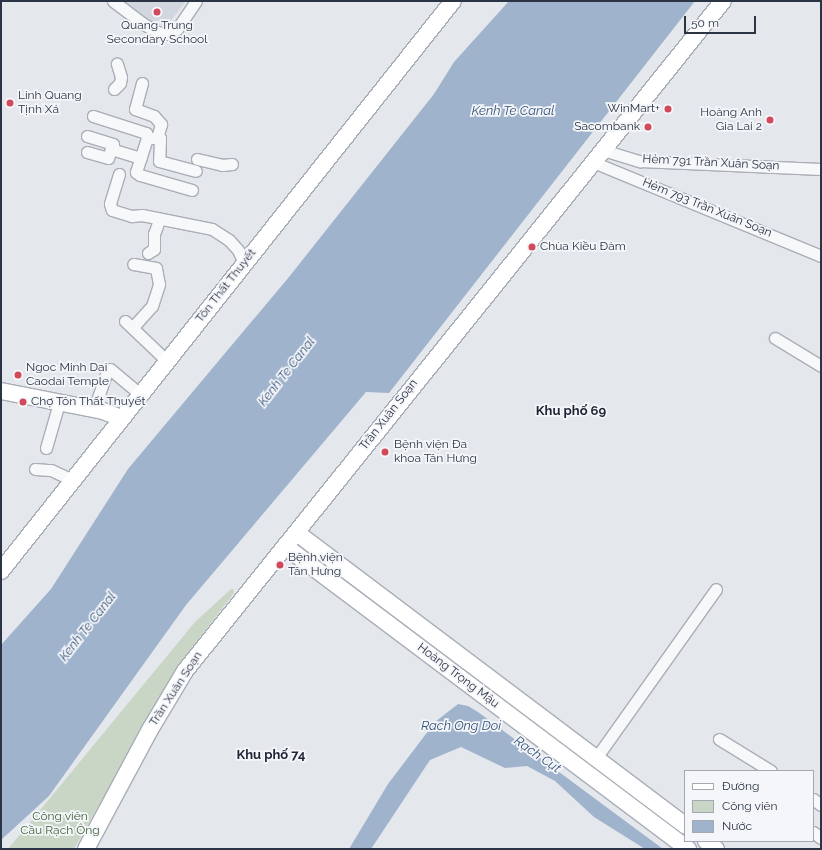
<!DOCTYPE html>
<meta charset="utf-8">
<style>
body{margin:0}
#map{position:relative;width:822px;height:850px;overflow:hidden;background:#e4e7ec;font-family:Raleway,sans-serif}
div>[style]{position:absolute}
.built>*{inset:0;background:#d2d6de}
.green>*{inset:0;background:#c9d6c5}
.water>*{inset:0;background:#9fb4cc}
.roads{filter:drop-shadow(1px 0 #a9aeb7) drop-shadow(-1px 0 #a9aeb7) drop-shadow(0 1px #a9aeb7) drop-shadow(0 -1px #a9aeb7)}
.street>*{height:11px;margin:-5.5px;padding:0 5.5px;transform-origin:5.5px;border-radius:5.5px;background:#f7f8fa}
.secondary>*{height:16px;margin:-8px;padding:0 8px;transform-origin:8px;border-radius:8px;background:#fff}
.dots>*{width:11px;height:11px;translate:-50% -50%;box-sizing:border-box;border:2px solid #f4f6f9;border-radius:50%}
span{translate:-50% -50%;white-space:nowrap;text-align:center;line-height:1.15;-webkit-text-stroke:3.5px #f4f6f9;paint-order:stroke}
.poi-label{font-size:12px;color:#2b3445}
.left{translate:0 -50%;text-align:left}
.right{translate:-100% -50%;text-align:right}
.street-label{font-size:12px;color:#2b3445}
.park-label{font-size:12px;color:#3f6138}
.water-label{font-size:13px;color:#34527a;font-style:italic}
.neighbourhood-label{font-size:13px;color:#1d2536;font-weight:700}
.frame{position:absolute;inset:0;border:2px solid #2b3445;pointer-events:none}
.legend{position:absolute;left:684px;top:770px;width:130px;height:72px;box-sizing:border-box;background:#f4f6f9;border:1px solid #a4a8b1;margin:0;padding:5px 7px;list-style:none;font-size:12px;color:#2b3445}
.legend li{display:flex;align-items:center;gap:8px;height:20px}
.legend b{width:20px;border:1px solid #a4a8b1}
.scale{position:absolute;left:684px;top:16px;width:72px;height:18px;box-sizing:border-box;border:2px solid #2b3445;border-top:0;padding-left:5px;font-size:12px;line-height:14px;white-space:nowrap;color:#2b3445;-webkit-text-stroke:3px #f4f6f9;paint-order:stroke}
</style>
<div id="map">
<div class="built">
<div style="clip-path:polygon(124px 1px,186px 1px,169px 23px,157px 25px,151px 24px)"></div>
</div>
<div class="green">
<div style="clip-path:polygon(231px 589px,233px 589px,234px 593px,180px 663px,74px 849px,8px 849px,195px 622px)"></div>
</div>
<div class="water">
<div style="clip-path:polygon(509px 1px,695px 1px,389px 393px,366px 392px,186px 605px,49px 796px,1px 840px,1px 645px,51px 589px,128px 469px,289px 277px,434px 94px,454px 62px)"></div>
<div style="clip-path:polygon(458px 704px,468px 706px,478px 712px,663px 849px,645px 849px,594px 817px,555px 781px,527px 766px,505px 768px,461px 747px,430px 760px,371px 849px,349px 849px,388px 784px,435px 722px)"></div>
</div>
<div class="roads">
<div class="street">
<div style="left:113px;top:1px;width:36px;rotate:37deg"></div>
<div style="left:142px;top:23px;width:17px;rotate:31deg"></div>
<div style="left:157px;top:32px;width:11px;rotate:10deg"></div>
<div style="left:168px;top:34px;width:10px;rotate:-29deg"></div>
<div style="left:177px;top:29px;width:34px;rotate:-56deg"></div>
<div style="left:142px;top:83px;width:27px;rotate:105deg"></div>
<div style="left:135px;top:109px;width:20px;rotate:20deg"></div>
<div style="left:154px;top:116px;width:11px;rotate:49deg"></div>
<div style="left:161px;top:124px;width:15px;rotate:106deg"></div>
<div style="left:114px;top:89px;width:8px;rotate:-45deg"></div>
<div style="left:120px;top:83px;width:6px;rotate:-81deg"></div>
<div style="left:121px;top:77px;width:14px;rotate:-107deg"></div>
<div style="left:93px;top:116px;width:56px;rotate:17.8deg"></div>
<div style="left:146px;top:133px;width:5px;rotate:79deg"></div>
<div style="left:147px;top:138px;width:36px;rotate:108deg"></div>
<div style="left:136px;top:172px;width:5px;rotate:37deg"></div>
<div style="left:140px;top:175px;width:54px;rotate:16.1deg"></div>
<div style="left:87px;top:136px;width:27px;rotate:17deg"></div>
<div style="left:113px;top:144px;width:5px;rotate:112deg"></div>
<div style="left:111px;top:149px;width:31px;rotate:17deg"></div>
<div style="left:147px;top:138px;width:13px"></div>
<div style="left:160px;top:138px;width:23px;rotate:92deg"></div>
<div style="left:159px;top:161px;width:38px;rotate:15deg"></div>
<div style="left:603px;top:150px;width:39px;rotate:17deg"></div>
<div style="left:640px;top:161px;width:181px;rotate:2.5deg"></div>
<div style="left:87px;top:152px;width:22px;rotate:16deg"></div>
<div style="left:108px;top:158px;width:9px;rotate:-72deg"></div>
<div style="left:197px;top:159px;width:26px;rotate:13deg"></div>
<div style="left:222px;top:165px;width:10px;rotate:-6deg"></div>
<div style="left:593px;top:162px;width:247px;rotate:22.4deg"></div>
<div style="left:119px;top:174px;width:31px;rotate:107deg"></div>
<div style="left:110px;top:204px;width:6px;rotate:72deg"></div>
<div style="left:112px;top:210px;width:21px;rotate:17deg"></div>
<div style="left:132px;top:216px;width:10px;rotate:-6deg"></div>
<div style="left:142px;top:215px;width:71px;rotate:11.3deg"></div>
<div style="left:212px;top:229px;width:20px;rotate:33deg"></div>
<div style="left:229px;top:240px;width:13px;rotate:48deg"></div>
<div style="left:238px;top:250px;width:14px;rotate:65deg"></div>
<div style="left:148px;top:253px;width:7px;rotate:-34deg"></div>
<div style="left:154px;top:249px;width:15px;rotate:-90deg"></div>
<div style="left:154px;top:234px;width:15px;rotate:-70deg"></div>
<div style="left:125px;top:321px;width:58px;rotate:43.6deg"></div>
<div style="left:133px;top:327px;width:28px;rotate:-48deg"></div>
<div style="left:152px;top:306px;width:23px;rotate:-72deg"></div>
<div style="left:159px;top:284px;width:16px;rotate:-101deg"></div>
<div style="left:156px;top:268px;width:23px;rotate:-170deg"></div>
<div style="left:775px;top:338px;width:54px;rotate:31.3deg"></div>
<div style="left:110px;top:369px;width:39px;rotate:40deg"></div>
<div style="left:94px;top:409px;width:37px;rotate:-71deg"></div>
<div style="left:46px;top:448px;width:47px;rotate:-73.9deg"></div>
<div style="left:35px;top:469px;width:16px;rotate:4deg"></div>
<div style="left:51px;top:470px;width:23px;rotate:25deg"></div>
<div style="left:719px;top:739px;width:61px;rotate:31.6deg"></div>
<div style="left:596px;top:758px;width:207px;rotate:-54.6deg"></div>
<div style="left:813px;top:799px;width:10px;rotate:37deg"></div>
<div style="left:813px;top:832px;width:10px;rotate:37deg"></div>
</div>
<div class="secondary">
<div style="left:1px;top:391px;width:104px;rotate:11.1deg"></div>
<div style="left:103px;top:411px;width:19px;rotate:21deg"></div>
<div style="left:297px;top:533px;width:486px;rotate:37deg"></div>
<div style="left:286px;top:547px;width:503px;rotate:36.92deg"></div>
<div style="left:1px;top:571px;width:727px;rotate:-51.59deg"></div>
<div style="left:706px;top:841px;width:13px;rotate:39deg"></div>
<div style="left:86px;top:849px;width:137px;rotate:-61.8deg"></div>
<div style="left:151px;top:728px;width:66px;rotate:-59.2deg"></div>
<div style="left:185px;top:671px;width:859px;rotate:-51.24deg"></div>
</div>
</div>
<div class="dots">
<div style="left:157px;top:12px;background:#d1495b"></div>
<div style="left:10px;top:103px;background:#d1495b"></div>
<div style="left:668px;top:109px;background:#d1495b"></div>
<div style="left:770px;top:120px;background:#d1495b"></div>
<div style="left:648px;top:127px;background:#d1495b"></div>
<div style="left:532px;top:247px;background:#d1495b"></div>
<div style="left:18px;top:375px;background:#d1495b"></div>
<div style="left:23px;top:402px;background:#d1495b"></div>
<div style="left:385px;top:452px;background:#d1495b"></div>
<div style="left:280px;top:565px;background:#d1495b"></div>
</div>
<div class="poi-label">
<span style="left:157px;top:33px">Quang Trung<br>Secondary School</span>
<span class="left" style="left:18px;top:103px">Linh Quang<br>Tịnh Xá</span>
<span class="right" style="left:660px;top:109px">WinMart+</span>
<span class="right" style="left:762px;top:120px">Hoàng Anh<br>Gia Lai 2</span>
<span class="right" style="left:640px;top:127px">Sacombank</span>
<span class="left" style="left:540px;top:247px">Chùa Kiều Đàm</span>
<span class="left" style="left:26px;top:375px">Ngoc Minh Dai<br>Caodai Temple</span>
<span class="left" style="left:31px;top:402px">Chợ Tôn Thất Thuyết</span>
<span class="left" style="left:394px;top:452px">Bệnh viện Đa<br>khoa Tân Hưng</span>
<span class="left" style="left:288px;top:565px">Bệnh viện<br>Tân Hưng</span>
</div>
<div class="street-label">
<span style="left:711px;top:163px;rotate:3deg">Hẻm 791 Trần Xuân Soạn</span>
<span style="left:707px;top:208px;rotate:22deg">Hẻm 793 Trần Xuân Soạn</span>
<span style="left:226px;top:286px;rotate:-52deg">Tôn Thất Thuyết</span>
<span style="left:389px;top:415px;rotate:-52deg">Trần Xuân Soạn</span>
<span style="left:458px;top:676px;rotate:37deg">Hoàng Trọng Mậu</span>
<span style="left:176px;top:689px;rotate:-57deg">Trần Xuân Soạn</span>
</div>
<div class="park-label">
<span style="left:60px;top:824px">Công viên<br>Cầu Rạch Ông</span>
</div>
<div class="water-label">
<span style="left:513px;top:111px">Kenh Te Canal</span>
<span style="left:287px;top:372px;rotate:-52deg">Kenh Te Canal</span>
<span style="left:88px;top:627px;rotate:-52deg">Kenh Te Canal</span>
<span style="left:461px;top:726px">Rach Ong Doi</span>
<span style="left:537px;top:755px;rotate:35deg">Rạch Cụt</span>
</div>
<div class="neighbourhood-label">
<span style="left:571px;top:411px">Khu phố 69</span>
<span style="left:271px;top:755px">Khu phố 74</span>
</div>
<div class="frame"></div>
<ul class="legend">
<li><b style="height:5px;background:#fff"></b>Đường</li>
<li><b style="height:11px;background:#c9d6c5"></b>Công viên</li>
<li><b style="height:11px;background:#9fb4cc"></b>Nước</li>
</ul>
<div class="scale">50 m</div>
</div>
